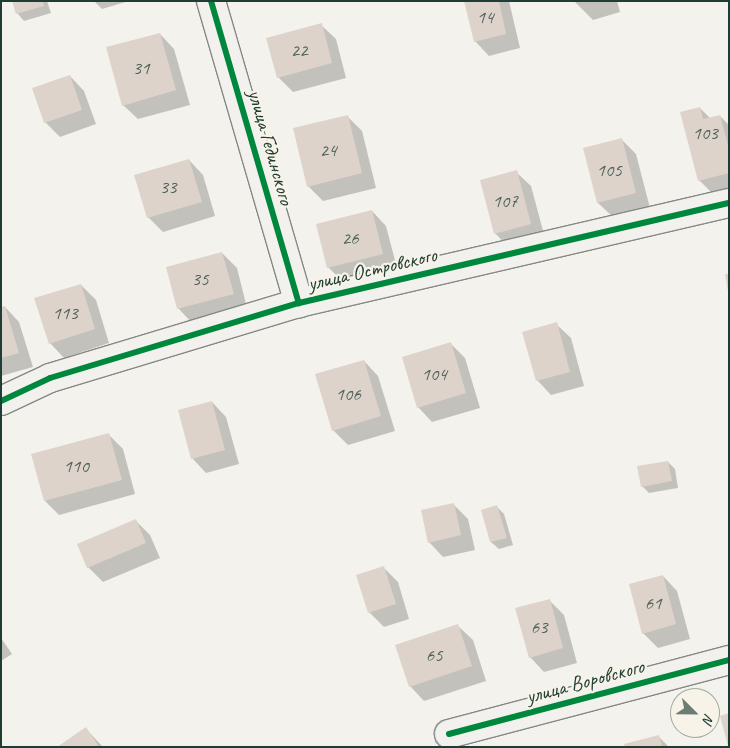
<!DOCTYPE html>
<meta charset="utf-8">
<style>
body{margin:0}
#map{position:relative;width:730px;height:748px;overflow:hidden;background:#f4f2ec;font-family:Caveat,sans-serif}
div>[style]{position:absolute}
.shadow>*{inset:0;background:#0003}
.building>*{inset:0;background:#ddd3cb}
.roads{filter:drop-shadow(1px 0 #848985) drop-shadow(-1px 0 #848985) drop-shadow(0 1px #848985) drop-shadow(0 -1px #848985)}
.minor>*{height:28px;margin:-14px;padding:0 14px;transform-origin:14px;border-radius:14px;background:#f2f1ed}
.cycleway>*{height:6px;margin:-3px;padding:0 3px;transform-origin:3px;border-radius:3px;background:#00873e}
span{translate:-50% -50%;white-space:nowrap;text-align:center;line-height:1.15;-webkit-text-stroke:4.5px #f7f3e8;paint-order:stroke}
.number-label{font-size:19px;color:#4e625a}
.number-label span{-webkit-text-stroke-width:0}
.street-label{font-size:21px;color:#1f3d34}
.frame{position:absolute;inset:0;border:2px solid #1f3d34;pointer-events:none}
.north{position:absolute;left:670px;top:688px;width:50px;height:50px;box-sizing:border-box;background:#f7f3e8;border:1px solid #a1aaa0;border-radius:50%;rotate:113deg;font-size:14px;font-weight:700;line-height:20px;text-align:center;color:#1f3d34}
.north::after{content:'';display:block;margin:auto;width:18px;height:22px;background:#6a7c74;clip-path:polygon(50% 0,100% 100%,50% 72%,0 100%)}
</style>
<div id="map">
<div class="shadow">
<div style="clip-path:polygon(13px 1px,47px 1px,51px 13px,24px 21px,17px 13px)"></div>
<div style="clip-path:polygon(94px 1px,129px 1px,102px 9px)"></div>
<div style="clip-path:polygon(465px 1px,509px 1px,520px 48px,489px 56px,475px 41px)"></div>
<div style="clip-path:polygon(574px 1px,617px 1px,620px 12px,593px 20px)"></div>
<div style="clip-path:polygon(321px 25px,336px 39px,346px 78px,293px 92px,278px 77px)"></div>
<div style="clip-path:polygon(160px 34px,174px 49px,190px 105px,138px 119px,123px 105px)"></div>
<div style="clip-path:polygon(70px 76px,84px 91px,96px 124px,60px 137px,45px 122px)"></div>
<div style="clip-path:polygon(700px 108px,710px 118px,720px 116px,729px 125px,729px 191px,714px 195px,699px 180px)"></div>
<div style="clip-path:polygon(348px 117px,362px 131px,376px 188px,323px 201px,308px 186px)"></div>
<div style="clip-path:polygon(621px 139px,636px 154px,650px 208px,613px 217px,598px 203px,585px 149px)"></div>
<div style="clip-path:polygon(189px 160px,203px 175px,215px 216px,163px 232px,148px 217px)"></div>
<div style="clip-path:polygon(516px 172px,531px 186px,545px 238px,509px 248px,495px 233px)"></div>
<div style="clip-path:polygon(372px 211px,386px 226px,397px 268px,343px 282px,328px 267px)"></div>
<div style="clip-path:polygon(222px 253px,237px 268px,247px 308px,192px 323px,178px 308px)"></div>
<div style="clip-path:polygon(81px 285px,96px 300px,109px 343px,64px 358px,50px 343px)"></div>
<div style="clip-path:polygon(5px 307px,19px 322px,33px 367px,1px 376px,1px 308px)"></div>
<div style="clip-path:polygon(556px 324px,571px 338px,584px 386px,551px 395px,537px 380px)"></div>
<div style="clip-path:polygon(451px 344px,465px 358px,480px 408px,432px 422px,418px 407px)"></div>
<div style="clip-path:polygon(364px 361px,378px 376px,395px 431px,348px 445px,333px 430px)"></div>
<div style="clip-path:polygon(212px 402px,226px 417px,239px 464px,206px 473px,192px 458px)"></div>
<div style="clip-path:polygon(108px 434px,123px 449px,135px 494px,59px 515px,45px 501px)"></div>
<div style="clip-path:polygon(668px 462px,675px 469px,678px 488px,649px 493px,642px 486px)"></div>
<div style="clip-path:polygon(453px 504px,468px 519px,475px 550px,443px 557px,429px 542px)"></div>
<div style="clip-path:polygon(497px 507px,504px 514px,513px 545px,499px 549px,491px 542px,483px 510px)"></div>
<div style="clip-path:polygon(136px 521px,150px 535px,160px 558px,103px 582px,88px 567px)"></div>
<div style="clip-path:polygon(383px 567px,398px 582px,409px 619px,384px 627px,369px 612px)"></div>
<div style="clip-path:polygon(663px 576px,677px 591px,690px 639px,658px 648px,643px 633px)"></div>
<div style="clip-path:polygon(549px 600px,564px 615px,577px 663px,544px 672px,530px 657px)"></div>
<div style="clip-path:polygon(458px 626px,473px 640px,486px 681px,424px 701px,410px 686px)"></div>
<div style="clip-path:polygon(1px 638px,12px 654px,1px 661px)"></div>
<div style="clip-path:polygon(86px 729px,103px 747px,59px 747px)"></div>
<div style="clip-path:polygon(659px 737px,669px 747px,626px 747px)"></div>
</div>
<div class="building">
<div style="clip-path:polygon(12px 1px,43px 1px,44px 6px,16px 14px)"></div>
<div style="clip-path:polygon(464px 1px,499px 1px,506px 34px,474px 42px)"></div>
<div style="clip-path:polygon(322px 23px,332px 63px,277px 78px,266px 38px)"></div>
<div style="clip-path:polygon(160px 33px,176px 90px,122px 106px,106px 47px)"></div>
<div style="clip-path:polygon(70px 75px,82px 110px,44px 123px,32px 88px)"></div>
<div style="clip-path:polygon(700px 107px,703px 119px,720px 115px,729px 149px,729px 173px,698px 181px,680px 112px)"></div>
<div style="clip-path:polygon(348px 115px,362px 173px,307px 187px,293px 128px)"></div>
<div style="clip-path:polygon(622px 138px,636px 193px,597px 203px,583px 148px)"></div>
<div style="clip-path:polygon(189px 159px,202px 202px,147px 218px,134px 175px)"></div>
<div style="clip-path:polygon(517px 170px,531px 224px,494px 234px,480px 180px)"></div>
<div style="clip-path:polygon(372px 210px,383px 254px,327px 268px,316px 224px)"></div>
<div style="clip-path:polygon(222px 252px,234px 294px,177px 309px,166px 267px)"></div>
<div style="clip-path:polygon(725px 274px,729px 274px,729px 291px,728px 291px)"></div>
<div style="clip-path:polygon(81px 284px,95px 329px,49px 344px,34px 298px)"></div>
<div style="clip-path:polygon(5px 306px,19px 353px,1px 358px,1px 307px)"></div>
<div style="clip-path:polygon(557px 322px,570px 372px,536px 381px,522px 332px)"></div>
<div style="clip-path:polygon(451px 342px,466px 393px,417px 408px,402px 357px)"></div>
<div style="clip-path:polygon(364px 360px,381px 416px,332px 431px,315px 374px)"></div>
<div style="clip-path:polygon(212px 401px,225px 450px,191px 459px,178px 410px)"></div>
<div style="clip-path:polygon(109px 433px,122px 480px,44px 501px,31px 454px)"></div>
<div style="clip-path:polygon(668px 461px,672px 481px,641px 487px,637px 466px)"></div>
<div style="clip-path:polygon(454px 503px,461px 535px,428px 543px,421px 510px)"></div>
<div style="clip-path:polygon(497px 505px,507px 538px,490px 542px,481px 510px)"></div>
<div style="clip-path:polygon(136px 519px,146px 543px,87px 568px,77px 544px)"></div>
<div style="clip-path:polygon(384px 566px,396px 604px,368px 613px,356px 575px)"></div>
<div style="clip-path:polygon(663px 575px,676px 624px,642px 634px,629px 584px)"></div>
<div style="clip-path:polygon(550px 599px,563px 648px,529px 658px,515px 608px)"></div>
<div style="clip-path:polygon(458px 624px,472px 666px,409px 687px,395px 645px)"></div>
<div style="clip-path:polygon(729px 713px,729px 746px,728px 746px,720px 716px)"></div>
<div style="clip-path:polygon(86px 727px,99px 747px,57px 747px)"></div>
<div style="clip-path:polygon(659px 735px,662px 747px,625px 747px,624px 744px)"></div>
</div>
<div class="roads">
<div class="minor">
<div style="left:211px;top:1px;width:315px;rotate:73.8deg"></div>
<div style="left:1px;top:401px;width:54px;rotate:-25.1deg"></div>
<div style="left:50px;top:378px;width:260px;rotate:-16.8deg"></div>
<div style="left:299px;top:303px;width:441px;rotate:-13.1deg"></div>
<div style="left:449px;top:734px;width:290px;rotate:-14.8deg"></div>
</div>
</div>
<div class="cycleway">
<div style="left:211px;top:1px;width:315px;rotate:73.8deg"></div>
<div style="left:1px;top:401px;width:54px;rotate:-25.1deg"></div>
<div style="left:50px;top:378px;width:260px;rotate:-16.8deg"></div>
<div style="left:299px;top:303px;width:441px;rotate:-13.1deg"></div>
<div style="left:449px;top:734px;width:290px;rotate:-14.8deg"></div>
</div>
<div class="number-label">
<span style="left:485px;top:18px">14</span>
<span style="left:299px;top:51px">22</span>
<span style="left:141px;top:69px">31</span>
<span style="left:705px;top:134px">103</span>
<span style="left:328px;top:151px">24</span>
<span style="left:609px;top:171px">105</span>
<span style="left:168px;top:188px">33</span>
<span style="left:505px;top:202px">107</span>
<span style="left:350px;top:239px">26</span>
<span style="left:200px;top:280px">35</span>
<span style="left:65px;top:314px">113</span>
<span style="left:434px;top:375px">104</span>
<span style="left:348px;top:395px">106</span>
<span style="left:76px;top:467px">110</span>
<span style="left:653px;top:604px">61</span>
<span style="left:539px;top:628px">63</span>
<span style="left:434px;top:656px">65</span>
</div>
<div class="street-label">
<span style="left:271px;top:147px;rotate:74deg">улица Гединского</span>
<span style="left:372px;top:269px;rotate:-13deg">улица Островского</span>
<span style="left:585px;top:681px;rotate:-15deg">улица Воровского</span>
</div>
<div class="frame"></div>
<div class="north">N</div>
</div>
